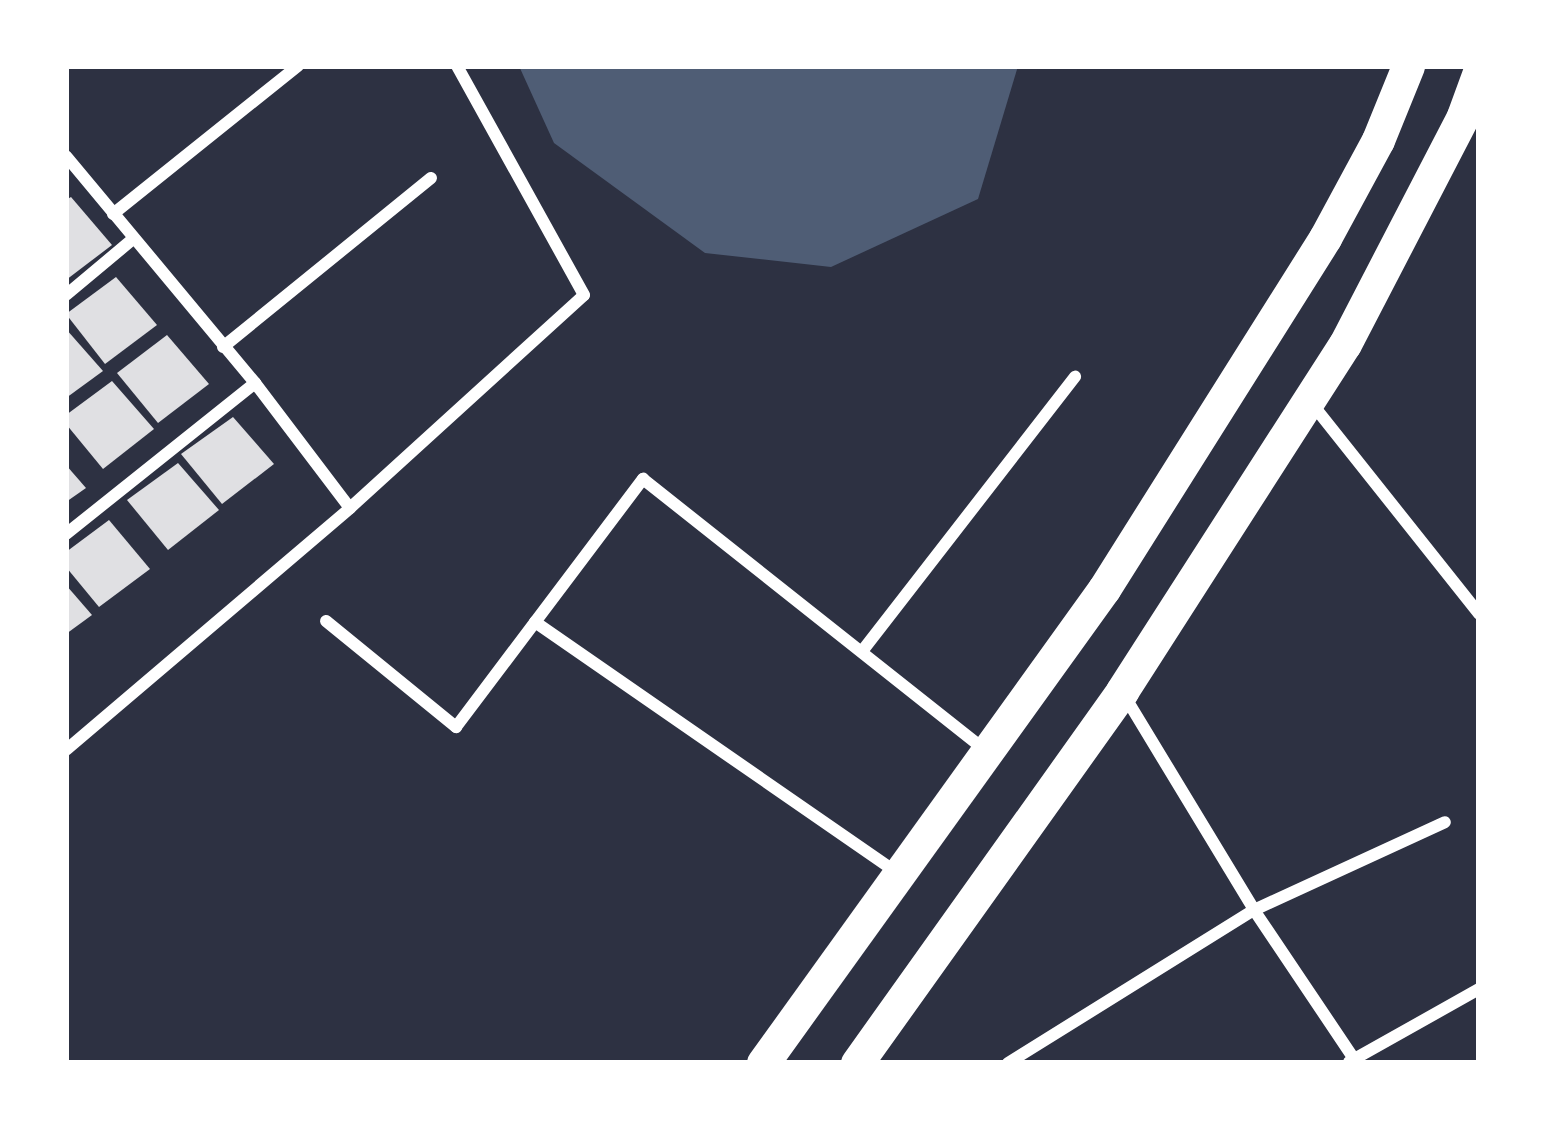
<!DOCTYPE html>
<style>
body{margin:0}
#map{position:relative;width:1545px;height:1129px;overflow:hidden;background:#2d3142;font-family:"Open Sans",sans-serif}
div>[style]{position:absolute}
.water>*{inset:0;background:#4f5d75}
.building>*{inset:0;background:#e0e0e3}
.minor>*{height:12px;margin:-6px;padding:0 6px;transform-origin:6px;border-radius:6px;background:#fff}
.trunk>*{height:33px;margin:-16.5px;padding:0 16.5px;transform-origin:16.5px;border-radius:16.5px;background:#fff}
span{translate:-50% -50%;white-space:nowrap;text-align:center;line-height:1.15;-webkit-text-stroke:9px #fff;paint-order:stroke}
.frame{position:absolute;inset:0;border:69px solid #fff;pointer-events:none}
</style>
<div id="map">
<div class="water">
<div style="clip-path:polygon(519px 66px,1018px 66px,978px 199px,831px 267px,705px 253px,554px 143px)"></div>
</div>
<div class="building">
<div style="clip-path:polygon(71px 197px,112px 245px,66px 280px,66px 200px)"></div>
<div style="clip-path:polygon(116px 277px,157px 325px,105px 364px,66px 314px)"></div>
<div style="clip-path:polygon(66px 329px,103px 371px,66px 398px)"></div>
<div style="clip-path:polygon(167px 335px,209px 384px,158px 423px,117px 373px)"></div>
<div style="clip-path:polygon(112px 381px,154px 429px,103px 469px,66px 424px,66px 415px)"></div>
<div style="clip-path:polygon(233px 417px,274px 464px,222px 504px,181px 454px)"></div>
<div style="clip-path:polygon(178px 463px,219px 510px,168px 550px,127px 500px)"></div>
<div style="clip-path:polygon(66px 465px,86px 488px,66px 502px)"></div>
<div style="clip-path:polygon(109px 520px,150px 569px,99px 607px,66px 567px,66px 552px)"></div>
<div style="clip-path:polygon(66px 585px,92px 615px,66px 634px)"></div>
</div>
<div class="minor">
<div style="left:66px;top:156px;width:295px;rotate:50.2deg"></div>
<div style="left:255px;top:383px;width:157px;rotate:52.8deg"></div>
<div style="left:113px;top:214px;width:237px;rotate:-38.7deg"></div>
<div style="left:66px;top:295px;width:87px;rotate:-39.9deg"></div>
<div style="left:223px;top:347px;width:268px;rotate:-39.1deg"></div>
<div style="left:1313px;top:405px;width:267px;rotate:51.5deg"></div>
<div style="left:66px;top:534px;width:242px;rotate:-38.6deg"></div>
<div style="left:326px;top:621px;width:168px;rotate:39.2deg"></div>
<div style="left:456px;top:727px;width:311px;rotate:-53deg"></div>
<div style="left:643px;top:479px;width:438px;rotate:38.4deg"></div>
<div style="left:535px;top:622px;width:443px;rotate:34.7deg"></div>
<div style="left:863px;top:650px;width:346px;rotate:-52.2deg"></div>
<div style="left:1124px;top:695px;width:251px;rotate:58.8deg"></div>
<div style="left:1254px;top:910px;width:179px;rotate:56.1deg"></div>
<div style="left:66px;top:750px;width:373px;rotate:-40.4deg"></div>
<div style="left:350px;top:508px;width:316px;rotate:-42.3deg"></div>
<div style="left:584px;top:295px;width:262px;rotate:-119deg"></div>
<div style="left:1349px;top:1062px;width:149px;rotate:-29.3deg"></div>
<div style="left:1008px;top:1063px;width:290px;rotate:-31.9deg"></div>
<div style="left:1254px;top:910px;width:210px;rotate:-24.7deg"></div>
</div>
<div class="trunk">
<div style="left:763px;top:1063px;width:584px;rotate:-54.27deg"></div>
<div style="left:1104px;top:589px;width:415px;rotate:-57.8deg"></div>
<div style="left:1325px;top:238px;width:111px;rotate:-61.6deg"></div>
<div style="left:1378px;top:140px;width:80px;rotate:-67.9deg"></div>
<div style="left:857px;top:1063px;width:457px;rotate:-54.5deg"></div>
<div style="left:1122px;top:691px;width:412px;rotate:-57.3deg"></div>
<div style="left:1345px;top:344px;width:257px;rotate:-62.6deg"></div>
<div style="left:1463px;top:116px;width:47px;rotate:-70deg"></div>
</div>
<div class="frame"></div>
</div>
